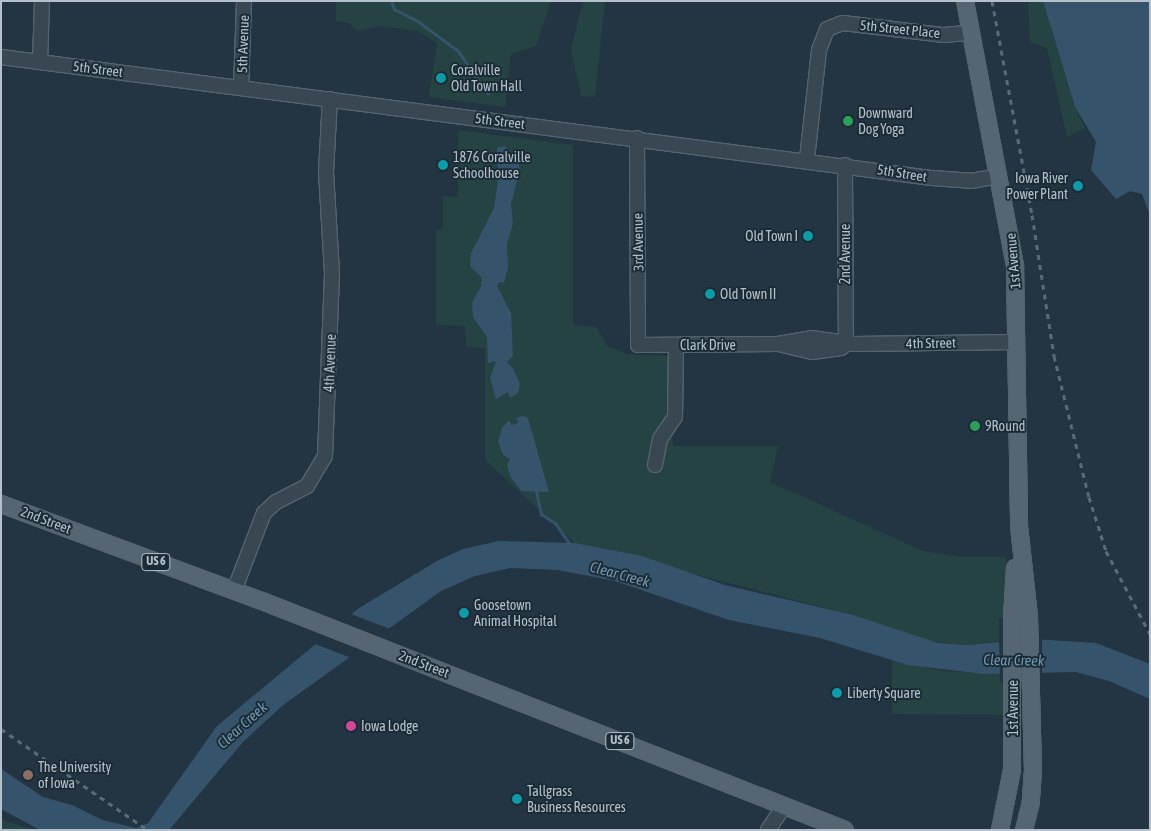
<!DOCTYPE html>
<style>
body{margin:0}
#map{position:relative;width:1151px;height:831px;overflow:hidden;background:#233542;font-family:"Asap Condensed",sans-serif}
div>[style]{position:absolute}
.green>*{inset:0;background:#254342}
.water>*{inset:0;background:#35546b}
.pier>*{inset:0;background:#233542}
.stream>*{height:3px;margin:-1.5px;padding:0 1.5px;transform-origin:1.5px;border-radius:1.5px;background:#35546b}
.roads{filter:drop-shadow(1px 0 #55646f) drop-shadow(-1px 0 #55646f) drop-shadow(0 1px #55646f) drop-shadow(0 -1px #55646f)}
.minor>*{height:14px;margin:-7px;padding:0 7px;transform-origin:7px;border-radius:7px;background:#384752}
.major>*{height:16px;margin:-8px;padding:0 8px;transform-origin:8px;border-radius:8px;background:#556672}
.rail>*{height:3px;margin-top:-1.5px;transform-origin:0;background:repeating-linear-gradient(90deg,#596b79 0 5px,transparent 0 10px)}
.dots>*{width:14px;height:14px;translate:-50% -50%;box-sizing:border-box;border:2px solid #1c2c37;border-radius:50%}
span{translate:-50% -50%;white-space:nowrap;text-align:center;line-height:1.15;-webkit-text-stroke:4px #1c2c37;paint-order:stroke}
.shield-label span{padding:1px 4px;background:#1c2c37;border:1px solid;border-radius:4px;-webkit-text-stroke-width:0}
.shield-label{font-size:12px;color:#b4c1cc;font-weight:700}
.street-label{font-size:14px;color:#b4c1cc}
.poi-label{font-size:14px;color:#b4c1cc}
.left{translate:0 -50%;text-align:left}
.right{translate:-100% -50%;text-align:right}
.water-label{font-size:15px;color:#7197b2;font-style:italic}
.frame{position:absolute;inset:0;border:2px solid #b4c1cc;pointer-events:none}
</style>
<div id="map">
<div class="green">
<div style="clip-path:polygon(336px 1px,551px 1px,536px 46px,511px 54px,505px 107px,429px 97px,437px 43px,418px 31px,379px 26px,357px 31px,349px 23px,336px 21px)"></div>
<div style="clip-path:polygon(583px 1px,605px 1px,595px 97px,581px 96px,571px 49px)"></div>
<div style="clip-path:polygon(1028px 1px,1043px 1px,1075px 107px,1085px 128px,1067px 137px,1047px 48px,1030px 42px)"></div>
<div style="clip-path:polygon(458px 130px,573px 145px,573px 325px,596px 327px,607px 346px,628px 354px,669px 356px,673px 446px,778px 446px,770px 482px,923px 551px,961px 557px,1006px 557px,1006px 605px,1005px 618px,999px 618px,999px 641px,967px 645px,926px 641px,853px 615px,575px 543px,485px 460px,485px 348px,466px 347px,465px 326px,436px 325px,436px 230px,443px 229px,443px 196px,458px 197px)"></div>
<div style="clip-path:polygon(892px 660px,942px 671px,1000px 674px,1000px 683px,1006px 683px,1007px 715px,892px 714px)"></div>
<div style="clip-path:polygon(1px 819px,33px 830px,1px 830px)"></div>
</div>
<div class="water">
<div style="clip-path:polygon(1043px 1px,1150px 1px,1150px 215px,1142px 194px,1130px 191px,1116px 199px,1091px 170px,1096px 142px,1075px 107px)"></div>
<div style="clip-path:polygon(505px 146px,507px 152px,519px 164px,519px 174px,511px 204px,513px 223px,507px 244px,508px 267px,504px 283px,499px 282px,497px 286px,511px 313px,513px 356px,507px 362px,513px 368px,520px 384px,518px 393px,510px 398px,508px 392px,496px 399px,490px 378px,496px 361px,488px 363px,487px 337px,473px 317px,472px 303px,481px 286px,482px 278px,470px 266px,471px 253px,494px 208px,498px 180px,497px 148px)"></div>
<div style="clip-path:polygon(523px 416px,528px 418px,549px 492px,521px 491px,510px 476px,507px 465px,510px 459px,503px 455px,498px 441px,502px 428px,509px 420px,512px 425px,518px 423px,516px 418px)"></div>
<div style="clip-path:polygon(499px 541px,575px 543px,642px 556px,725px 585px,853px 615px,938px 643px,967px 645px,1033px 639px,1096px 643px,1150px 664px,1150px 699px,1109px 681px,1076px 672px,984px 674px,908px 665px,820px 638px,729px 620px,615px 581px,558px 570px,510px 568px,475px 576px,441px 591px,282px 706px,243px 742px,169px 830px,40px 830px,1px 809px,1px 769px,43px 797px,72px 805px,102px 820px,136px 828px,148px 823px,217px 726px,359px 608px,437px 561px,463px 549px)"></div>
</div>
<div class="pier">
<div style="clip-path:polygon(348px 613px,393px 630px,354px 659px,312px 643px)"></div>
<div style="clip-path:polygon(1042px 637px,1042px 674px,1000px 677px,999px 638px)"></div>
</div>
<div class="stream">
<div style="left:391px;top:1px;width:9px;rotate:69deg"></div>
<div style="left:394px;top:9px;width:25px;rotate:27deg"></div>
<div style="left:416px;top:20px;width:52px;rotate:36.4deg"></div>
<div style="left:458px;top:51px;width:52px;rotate:55.1deg"></div>
<div style="left:536px;top:491px;width:24px;rotate:78deg"></div>
<div style="left:541px;top:514px;width:17px;rotate:33deg"></div>
<div style="left:555px;top:523px;width:24px;rotate:55deg"></div>
</div>
<div class="roads">
<div class="minor">
<div style="left:1px;top:57px;width:939px;rotate:7.41deg"></div>
<div style="left:932px;top:178px;width:39px;rotate:4deg"></div>
<div style="left:971px;top:181px;width:28px;rotate:-10deg"></div>
<div style="left:40px;top:62px;width:61px;rotate:-88.1deg"></div>
<div style="left:241px;top:88px;width:87px;rotate:-88deg"></div>
<div style="left:637px;top:138px;width:207px;rotate:89.7deg"></div>
<div style="left:638px;top:345px;width:140px;rotate:-0.4deg"></div>
<div style="left:778px;top:344px;width:34px;rotate:-10deg"></div>
<div style="left:811px;top:338px;width:43px;rotate:7.9deg"></div>
<div style="left:854px;top:344px;width:163px;rotate:-0.7deg"></div>
<div style="left:807px;top:159px;width:110px;rotate:-83.7deg"></div>
<div style="left:819px;top:50px;width:22px;rotate:-69deg"></div>
<div style="left:827px;top:29px;width:17px;rotate:-21deg"></div>
<div style="left:843px;top:23px;width:102px;rotate:6.8deg"></div>
<div style="left:944px;top:35px;width:25px;rotate:-5deg"></div>
<div style="left:845px;top:165px;width:179px;rotate:89.7deg"></div>
<div style="left:778px;top:344px;width:35px;rotate:13deg"></div>
<div style="left:812px;top:352px;width:29px;rotate:-8deg"></div>
<div style="left:841px;top:348px;width:6px;rotate:-39deg"></div>
<div style="left:655px;top:465px;width:26px;rotate:-79deg"></div>
<div style="left:660px;top:439px;width:27px;rotate:-56deg"></div>
<div style="left:675px;top:417px;width:72px;rotate:-89.2deg"></div>
<div style="left:234px;top:591px;width:84px;rotate:-69deg"></div>
<div style="left:264px;top:513px;width:16px;rotate:-43deg"></div>
<div style="left:276px;top:502px;width:35px;rotate:-27deg"></div>
<div style="left:307px;top:486px;width:35px;rotate:-59deg"></div>
<div style="left:325px;top:456px;width:183px;rotate:-87.8deg"></div>
<div style="left:332px;top:273px;width:101px;rotate:-93.4deg"></div>
<div style="left:326px;top:172px;width:73px;rotate:-86.9deg"></div>
<div style="left:768px;top:830px;width:29px;rotate:-56deg"></div>
</div>
<div class="major">
<div style="left:965px;top:1px;width:269px;rotate:79.3deg"></div>
<div style="left:1015px;top:265px;width:261px;rotate:89.1deg"></div>
<div style="left:1019px;top:526px;width:92px;rotate:83.7deg"></div>
<div style="left:1029px;top:617px;width:153px;rotate:88.5deg"></div>
<div style="left:1033px;top:770px;width:32px;rotate:94deg"></div>
<div style="left:1031px;top:802px;width:29px;rotate:104deg"></div>
<div style="left:1px;top:504px;width:278px;rotate:20.4deg"></div>
<div style="left:262px;top:601px;width:626px;rotate:21.44deg"></div>
<div style="left:1000px;top:830px;width:61px;rotate:-78.7deg"></div>
<div style="left:1012px;top:770px;width:152px;rotate:-90deg"></div>
<div style="left:1012px;top:618px;width:50px;rotate:-86.6deg"></div>
</div>
</div>
<div class="rail">
<div style="left:992px;top:1px;width:218px;rotate:79.4deg"></div>
<div style="left:1032px;top:215px;width:143px;rotate:81.1deg"></div>
<div style="left:1054px;top:356px;width:145px;rotate:76.1deg"></div>
<div style="left:1089px;top:497px;width:57px;rotate:72.5deg"></div>
<div style="left:1106px;top:551px;width:94px;rotate:62.1deg"></div>
<div style="left:1px;top:729px;width:178px;rotate:34.5deg"></div>
</div>
<div class="dots">
<div style="left:441px;top:78px;background:#0f9aa8"></div>
<div style="left:848px;top:121px;background:#2e9e5b"></div>
<div style="left:443px;top:165px;background:#0f9aa8"></div>
<div style="left:1078px;top:186px;background:#0f9aa8"></div>
<div style="left:808px;top:236px;background:#0f9aa8"></div>
<div style="left:710px;top:294px;background:#0f9aa8"></div>
<div style="left:975px;top:426px;background:#2e9e5b"></div>
<div style="left:464px;top:613px;background:#0f9aa8"></div>
<div style="left:837px;top:693px;background:#0f9aa8"></div>
<div style="left:351px;top:726px;background:#d1479c"></div>
<div style="left:28px;top:775px;background:#8d6e63"></div>
<div style="left:517px;top:799px;background:#0f9aa8"></div>
</div>
<div class="shield-label">
<span style="left:156px;top:562px">US 6</span>
<span style="left:620px;top:741px">US 6</span>
</div>
<div class="street-label">
<span style="left:900px;top:29px;rotate:6deg">5th Street Place</span>
<span style="left:243px;top:44px;rotate:-88deg">5th Avenue</span>
<span style="left:98px;top:69px;rotate:7deg">5th Street</span>
<span style="left:500px;top:121px;rotate:7deg">5th Street</span>
<span style="left:902px;top:173px;rotate:9deg">5th Street</span>
<span style="left:638px;top:242px;rotate:-91deg">3rd Avenue</span>
<span style="left:845px;top:254px;rotate:-90deg">2nd Avenue</span>
<span style="left:1013px;top:261px;rotate:-95deg">1st Avenue</span>
<span style="left:931px;top:343px;rotate:-1deg">4th Street</span>
<span style="left:708px;top:345px">Clark Drive</span>
<span style="left:330px;top:363px;rotate:-88deg">4th Avenue</span>
<span style="left:46px;top:520px;rotate:21deg">2nd Street</span>
<span style="left:424px;top:664px;rotate:21deg">2nd Street</span>
<span style="left:1013px;top:708px;rotate:-90deg">1st Avenue</span>
</div>
<div class="poi-label">
<span class="left" style="left:451px;top:78px">Coralville<br>Old Town Hall</span>
<span class="left" style="left:858px;top:121px">Downward<br>Dog Yoga</span>
<span class="left" style="left:453px;top:165px">1876 Coralville<br>Schoolhouse</span>
<span class="right" style="left:1068px;top:186px">Iowa River<br>Power Plant</span>
<span class="right" style="left:798px;top:236px">Old Town I</span>
<span class="left" style="left:720px;top:294px">Old Town II</span>
<span class="left" style="left:985px;top:426px">9Round</span>
<span class="left" style="left:474px;top:613px">Goosetown<br>Animal Hospital</span>
<span class="left" style="left:847px;top:693px">Liberty Square</span>
<span class="left" style="left:361px;top:726px">Iowa Lodge</span>
<span class="left" style="left:38px;top:775px">The University<br>of Iowa</span>
<span class="left" style="left:527px;top:799px">Tallgrass<br>Business Resources</span>
</div>
<div class="water-label">
<span style="left:620px;top:574px;rotate:15deg">Clear Creek</span>
<span style="left:1014px;top:660px;rotate:1deg">Clear Creek</span>
<span style="left:242px;top:725px;rotate:-42deg">Clear Creek</span>
</div>
<div class="frame"></div>
</div>
